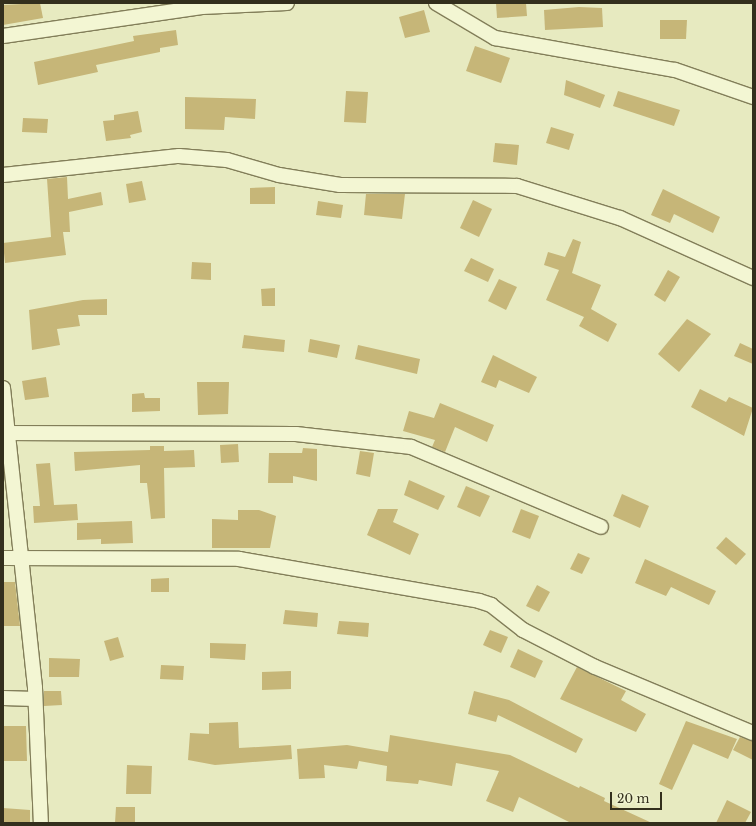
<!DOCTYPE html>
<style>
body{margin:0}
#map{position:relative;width:756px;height:826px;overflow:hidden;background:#e7eac0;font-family:"Libre Baskerville",serif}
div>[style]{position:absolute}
.building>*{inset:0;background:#c6b678}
.roads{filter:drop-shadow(1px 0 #827e59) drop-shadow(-1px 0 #827e59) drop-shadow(0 1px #827e59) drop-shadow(0 -1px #827e59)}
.minor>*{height:14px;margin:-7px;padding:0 7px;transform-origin:7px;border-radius:7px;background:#f3f6d3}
span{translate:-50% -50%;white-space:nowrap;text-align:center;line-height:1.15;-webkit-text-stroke:3px #eff2cf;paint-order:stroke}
.frame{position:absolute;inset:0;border:4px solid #332f1d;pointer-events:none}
.scale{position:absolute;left:610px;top:792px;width:52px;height:18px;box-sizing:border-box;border:2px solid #332f1d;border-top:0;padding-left:5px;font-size:12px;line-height:14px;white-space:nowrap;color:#332f1d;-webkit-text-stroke:3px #eff2cf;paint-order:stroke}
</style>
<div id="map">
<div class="building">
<div style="clip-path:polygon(40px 3px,43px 18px,3px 25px,3px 5px)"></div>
<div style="clip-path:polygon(496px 3px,526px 3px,527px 16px,497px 18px)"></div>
<div style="clip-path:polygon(579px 7px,602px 8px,603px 27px,545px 30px,544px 10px)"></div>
<div style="clip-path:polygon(424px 10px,430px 32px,405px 38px,399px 17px)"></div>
<div style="clip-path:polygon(660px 20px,687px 20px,686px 39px,660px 39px)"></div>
<div style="clip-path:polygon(176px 30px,178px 45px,160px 48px,160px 52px,96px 65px,98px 72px,38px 85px,34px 62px,134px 41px,133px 36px)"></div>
<div style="clip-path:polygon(475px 46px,510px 58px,501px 83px,466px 71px)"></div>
<div style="clip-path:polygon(566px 80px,605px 95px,600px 108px,564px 95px)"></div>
<div style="clip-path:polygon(346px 91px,368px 92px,366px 123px,344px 122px)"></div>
<div style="clip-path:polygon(618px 91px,680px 110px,674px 126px,613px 106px)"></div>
<div style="clip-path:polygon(185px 97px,256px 99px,255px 119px,225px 117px,224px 130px,185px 129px)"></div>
<div style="clip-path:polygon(138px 111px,142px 132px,130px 135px,131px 138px,106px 141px,103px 121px,114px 120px,114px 115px)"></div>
<div style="clip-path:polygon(23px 118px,48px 119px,47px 133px,22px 132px)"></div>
<div style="clip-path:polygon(551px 127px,574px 134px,569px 150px,546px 143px)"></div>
<div style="clip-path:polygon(495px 143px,519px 145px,517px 165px,493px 162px)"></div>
<div style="clip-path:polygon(67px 177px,68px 199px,101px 192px,103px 205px,69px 212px,70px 232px,63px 232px,66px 255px,5px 263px,3px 243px,51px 237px,47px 179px)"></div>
<div style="clip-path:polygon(142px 181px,146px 200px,129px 203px,126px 184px)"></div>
<div style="clip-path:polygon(275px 187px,275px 204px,250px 204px,250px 188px)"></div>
<div style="clip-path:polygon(663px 189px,720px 217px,713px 233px,674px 214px,670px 223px,651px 215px)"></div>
<div style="clip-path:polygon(366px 194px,405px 194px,402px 219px,364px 215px)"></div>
<div style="clip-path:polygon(473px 200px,492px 209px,479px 237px,460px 228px)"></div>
<div style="clip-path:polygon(318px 201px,343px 205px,341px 218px,316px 215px)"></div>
<div style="clip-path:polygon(573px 239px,581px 242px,572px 273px,601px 285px,591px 309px,617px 324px,608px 342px,579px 326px,584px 317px,546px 300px,559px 270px,544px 265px,548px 252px,565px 257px)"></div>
<div style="clip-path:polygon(471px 258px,494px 269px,488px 282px,464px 271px)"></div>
<div style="clip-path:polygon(192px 262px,211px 263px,211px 280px,191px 279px)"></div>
<div style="clip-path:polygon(668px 270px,680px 277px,665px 302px,654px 295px)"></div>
<div style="clip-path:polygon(499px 279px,517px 287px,506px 310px,488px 301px)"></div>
<div style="clip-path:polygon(275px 288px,275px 306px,262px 306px,261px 289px)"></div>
<div style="clip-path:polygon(107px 299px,107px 315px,78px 315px,80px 326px,57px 329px,60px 345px,32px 350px,29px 310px,83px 300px)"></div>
<div style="clip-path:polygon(687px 319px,711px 334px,679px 372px,658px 354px)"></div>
<div style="clip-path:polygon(244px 335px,285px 340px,284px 352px,242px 348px)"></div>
<div style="clip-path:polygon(310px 339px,340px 345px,337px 358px,308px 352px)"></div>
<div style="clip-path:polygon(740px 343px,753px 349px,753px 364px,734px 356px)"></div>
<div style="clip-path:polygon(358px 345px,420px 359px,417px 374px,355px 359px)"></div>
<div style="clip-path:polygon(493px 355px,537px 377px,529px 393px,499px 380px,496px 388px,481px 382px)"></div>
<div style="clip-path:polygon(46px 377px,49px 397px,25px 400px,22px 381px)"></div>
<div style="clip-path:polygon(197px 382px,229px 382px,228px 414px,198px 415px)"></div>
<div style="clip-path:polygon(700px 389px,726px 402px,729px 397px,753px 408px,744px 436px,691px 407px)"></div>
<div style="clip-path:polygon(144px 393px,145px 398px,160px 398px,160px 411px,132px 412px,132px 394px)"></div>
<div style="clip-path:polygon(440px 403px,494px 425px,487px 442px,455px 427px,445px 452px,432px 447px,435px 440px,403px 431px,409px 411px,434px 418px)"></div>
<div style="clip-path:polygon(238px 444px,239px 462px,221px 463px,220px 445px)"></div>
<div style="clip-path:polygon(150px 446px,164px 446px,164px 451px,194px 450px,195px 467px,164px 468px,165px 518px,151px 519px,147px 483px,140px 483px,140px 465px,75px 471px,74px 452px,150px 450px)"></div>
<div style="clip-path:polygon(303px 448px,317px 449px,317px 481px,293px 476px,293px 483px,268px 483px,269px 453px,302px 453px)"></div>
<div style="clip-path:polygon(360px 451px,374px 453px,370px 477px,356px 474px)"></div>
<div style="clip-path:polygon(50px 463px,54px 505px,77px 504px,78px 520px,34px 523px,33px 506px,40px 506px,36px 464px)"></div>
<div style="clip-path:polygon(409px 480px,445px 496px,438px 510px,404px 495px)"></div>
<div style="clip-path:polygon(466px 486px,490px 496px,480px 517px,457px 507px)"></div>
<div style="clip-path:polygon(622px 494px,649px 506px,640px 528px,613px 516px)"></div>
<div style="clip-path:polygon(378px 509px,398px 509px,393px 522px,419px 534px,410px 555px,367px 535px)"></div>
<div style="clip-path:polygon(521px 509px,539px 516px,530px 539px,512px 532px)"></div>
<div style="clip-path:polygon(238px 510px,259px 510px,276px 516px,270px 548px,212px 548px,212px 519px,238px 520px)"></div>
<div style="clip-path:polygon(132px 521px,133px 543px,101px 544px,101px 539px,77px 540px,77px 523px)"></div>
<div style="clip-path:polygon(726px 537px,746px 554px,736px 565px,716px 548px)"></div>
<div style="clip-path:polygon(578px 553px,590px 558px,582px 574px,570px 569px)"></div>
<div style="clip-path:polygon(645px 559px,716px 591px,709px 605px,671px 587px,666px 596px,635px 583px)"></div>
<div style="clip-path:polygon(169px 578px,169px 592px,151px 592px,151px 579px)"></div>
<div style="clip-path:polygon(3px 582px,15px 582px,20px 626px,3px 626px)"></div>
<div style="clip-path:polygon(537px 585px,550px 592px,539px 612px,526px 606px)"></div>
<div style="clip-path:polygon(285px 610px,318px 613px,317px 627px,283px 624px)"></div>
<div style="clip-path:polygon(339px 621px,369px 623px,368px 637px,337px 634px)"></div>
<div style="clip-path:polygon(490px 630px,508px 637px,501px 653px,483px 645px)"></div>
<div style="clip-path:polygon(118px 637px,124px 657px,110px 661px,104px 641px)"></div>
<div style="clip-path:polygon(210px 643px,246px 644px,245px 660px,210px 658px)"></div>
<div style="clip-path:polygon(518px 649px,543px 661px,535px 678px,510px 667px)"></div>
<div style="clip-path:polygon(49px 658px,80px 659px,79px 677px,49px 677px)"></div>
<div style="clip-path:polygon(161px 665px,184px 666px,183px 680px,160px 679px)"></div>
<div style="clip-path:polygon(577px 667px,626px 691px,621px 700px,646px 714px,636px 732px,560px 699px)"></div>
<div style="clip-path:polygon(291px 671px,291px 689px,262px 690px,262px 672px)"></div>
<div style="clip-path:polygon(44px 691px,61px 691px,62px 705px,44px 706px)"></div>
<div style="clip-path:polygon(474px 691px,509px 700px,583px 739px,576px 753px,498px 715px,496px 722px,468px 714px)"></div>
<div style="clip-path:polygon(686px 721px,737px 739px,728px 759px,693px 744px,672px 790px,659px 784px)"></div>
<div style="clip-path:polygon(238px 722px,239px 748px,291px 745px,292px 759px,215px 765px,188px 760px,190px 733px,209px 734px,209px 723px)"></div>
<div style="clip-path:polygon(3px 726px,26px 726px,27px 761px,3px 761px)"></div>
<div style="clip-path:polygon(390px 735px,510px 755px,579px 788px,580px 786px,605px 798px,604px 801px,652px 823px,571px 823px,519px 797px,513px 812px,486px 801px,499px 771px,456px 763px,452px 786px,419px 780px,418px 784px,386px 781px,387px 766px,359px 761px,357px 769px,324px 765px,325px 778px,299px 779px,297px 749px,347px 745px,388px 752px)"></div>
<div style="clip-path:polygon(740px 737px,753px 741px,753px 760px,733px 750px)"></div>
<div style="clip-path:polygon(127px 765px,152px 766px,151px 794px,126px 794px)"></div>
<div style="clip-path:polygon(727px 800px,751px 812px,745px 823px,716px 823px)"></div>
<div style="clip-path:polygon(116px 807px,135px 807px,135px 823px,115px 823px)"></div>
<div style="clip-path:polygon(3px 808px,30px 810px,30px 823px,3px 823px)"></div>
</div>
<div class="roads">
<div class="minor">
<div style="left:436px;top:3px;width:69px;rotate:30.7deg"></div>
<div style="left:495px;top:38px;width:183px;rotate:10.1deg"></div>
<div style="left:675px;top:70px;width:83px;rotate:19.1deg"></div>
<div style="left:3px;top:36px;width:201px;rotate:-8.3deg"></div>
<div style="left:202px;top:7px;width:85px;rotate:-2.7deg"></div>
<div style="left:3px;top:175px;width:177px;rotate:-6.2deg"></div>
<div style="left:179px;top:156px;width:48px;rotate:4.8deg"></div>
<div style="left:227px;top:160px;width:54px;rotate:16.1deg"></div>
<div style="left:279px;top:175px;width:62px;rotate:9.3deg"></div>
<div style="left:340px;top:185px;width:177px;rotate:0.3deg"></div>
<div style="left:517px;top:186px;width:108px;rotate:17.3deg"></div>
<div style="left:620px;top:218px;width:146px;rotate:24.3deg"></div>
<div style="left:3px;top:388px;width:302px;rotate:83.9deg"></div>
<div style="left:35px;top:688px;width:135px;rotate:87.5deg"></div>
<div style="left:3px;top:433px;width:293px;rotate:0.2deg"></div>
<div style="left:296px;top:434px;width:116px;rotate:6.4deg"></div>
<div style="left:411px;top:447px;width:206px;rotate:22.8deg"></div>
<div style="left:3px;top:558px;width:236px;rotate:0.2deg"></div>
<div style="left:239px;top:559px;width:244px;rotate:9.9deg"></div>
<div style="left:479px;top:601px;width:13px;rotate:18deg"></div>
<div style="left:491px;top:605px;width:41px;rotate:38deg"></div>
<div style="left:523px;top:630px;width:81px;rotate:27.2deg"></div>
<div style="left:595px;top:667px;width:171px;rotate:22.7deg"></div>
<div style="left:3px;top:698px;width:32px;rotate:2deg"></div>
</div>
</div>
<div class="frame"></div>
<div class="scale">20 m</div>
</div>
